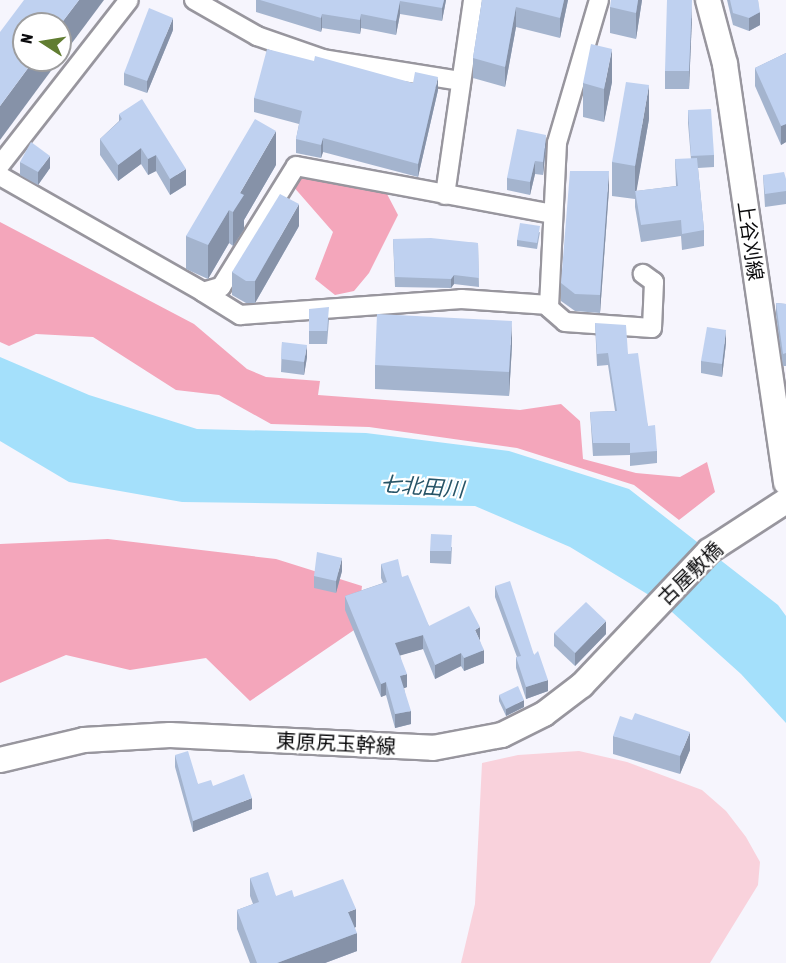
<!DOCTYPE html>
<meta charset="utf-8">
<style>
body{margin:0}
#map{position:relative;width:786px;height:963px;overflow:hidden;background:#f6f5fd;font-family:"Asap Condensed","Noto Sans JP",sans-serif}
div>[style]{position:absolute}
.green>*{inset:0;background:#f9d2dc}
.forest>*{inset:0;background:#f4a6bb}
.water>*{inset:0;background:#a4e0fb}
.roads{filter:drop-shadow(2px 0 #98969e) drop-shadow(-2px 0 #98969e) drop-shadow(0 2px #98969e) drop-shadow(0 -2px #98969e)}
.minor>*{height:18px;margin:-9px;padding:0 9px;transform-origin:9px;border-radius:9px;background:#fff}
.tertiary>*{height:24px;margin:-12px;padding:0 12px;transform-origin:12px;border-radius:12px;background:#fff}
.wall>*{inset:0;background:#a4b4ce}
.shaded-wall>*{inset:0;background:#8692a8}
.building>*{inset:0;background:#bfd1f0}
span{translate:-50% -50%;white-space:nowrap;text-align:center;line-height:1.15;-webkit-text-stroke:4.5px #fff;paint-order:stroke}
.street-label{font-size:20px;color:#0b0b0d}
.water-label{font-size:21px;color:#265467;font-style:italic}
.north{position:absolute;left:12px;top:12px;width:60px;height:60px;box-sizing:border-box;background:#fff;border:2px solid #9d9d9e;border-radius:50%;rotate:282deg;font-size:16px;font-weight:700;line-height:24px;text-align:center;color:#0b0b0d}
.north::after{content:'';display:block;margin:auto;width:21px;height:27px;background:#617d31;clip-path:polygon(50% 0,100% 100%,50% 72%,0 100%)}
</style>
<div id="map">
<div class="green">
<div style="clip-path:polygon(579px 751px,627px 762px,702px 790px,726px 811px,746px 837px,760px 862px,758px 885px,710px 963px,461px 963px,475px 904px,482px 763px,518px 755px)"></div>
</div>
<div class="forest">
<div style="clip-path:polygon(300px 176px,387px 194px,398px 215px,369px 273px,354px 291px,335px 295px,315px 279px,333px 232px,292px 185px)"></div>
<div style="clip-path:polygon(0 222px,194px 324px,247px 369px,266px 377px,320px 381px,318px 395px,520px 410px,561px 404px,580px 421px,583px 459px,636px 473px,680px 477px,707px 462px,715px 492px,679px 520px,634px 485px,517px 448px,369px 427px,271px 424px,219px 395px,176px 390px,93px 337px,36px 334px,9px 346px,0 342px)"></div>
<div style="clip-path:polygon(108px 539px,276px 559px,362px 586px,357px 628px,250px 701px,206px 658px,130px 670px,66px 655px,0 683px,0 544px)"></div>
</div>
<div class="water">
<div style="clip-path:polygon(0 357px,89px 395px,197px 429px,366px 433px,509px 451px,629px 489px,778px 605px,786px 616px,786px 723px,741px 674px,662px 603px,570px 547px,475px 506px,182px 502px,69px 482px,0 441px)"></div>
</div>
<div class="roads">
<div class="minor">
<div style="left:194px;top:0;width:73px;rotate:29.7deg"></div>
<div style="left:257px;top:36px;width:70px;rotate:19.2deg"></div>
<div style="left:323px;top:59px;width:139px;rotate:9.1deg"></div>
<div style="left:599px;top:0;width:149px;rotate:106.4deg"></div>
<div style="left:557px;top:143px;width:165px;rotate:92.8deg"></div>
<div style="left:549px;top:308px;width:21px;rotate:41deg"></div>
<div style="left:565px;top:322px;width:87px;rotate:3.9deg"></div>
<div style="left:652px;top:328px;width:46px;rotate:-87.5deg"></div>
<div style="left:654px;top:282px;width:14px;rotate:-144deg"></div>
<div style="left:0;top:165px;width:209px;rotate:-52deg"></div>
<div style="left:0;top:176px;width:234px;rotate:29.7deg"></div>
<div style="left:203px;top:292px;width:19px;rotate:-16deg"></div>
<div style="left:221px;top:287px;width:142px;rotate:-58.2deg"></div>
<div style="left:296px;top:166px;width:261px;rotate:10.6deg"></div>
<div style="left:445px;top:195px;width:197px;rotate:-81.8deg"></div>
<div style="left:203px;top:292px;width:44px;rotate:31.9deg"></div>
<div style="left:240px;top:315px;width:222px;rotate:-4.1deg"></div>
<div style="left:461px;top:299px;width:88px;rotate:3.9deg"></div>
</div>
<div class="tertiary">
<div style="left:708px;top:0;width:66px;rotate:75.1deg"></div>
<div style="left:725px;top:64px;width:423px;rotate:81.7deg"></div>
<div style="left:0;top:760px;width:86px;rotate:-13.4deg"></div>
<div style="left:84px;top:740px;width:86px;rotate:-3.3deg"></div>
<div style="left:170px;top:735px;width:263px;rotate:2.8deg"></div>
<div style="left:433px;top:748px;width:70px;rotate:-10.7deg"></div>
<div style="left:502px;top:735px;width:47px;rotate:-26.6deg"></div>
<div style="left:544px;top:714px;width:48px;rotate:-37.3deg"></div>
<div style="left:582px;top:685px;width:185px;rotate:-46.5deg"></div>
<div style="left:709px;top:551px;width:92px;rotate:-33deg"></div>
</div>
</div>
<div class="wall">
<div style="clip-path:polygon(256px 0,446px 0,442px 21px,400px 14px,396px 35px,361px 28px,360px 34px,322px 28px,321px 32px,256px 12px)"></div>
<div style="clip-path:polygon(482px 0,568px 0,560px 38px,516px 27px,505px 87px,473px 78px,473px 58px)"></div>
<div style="clip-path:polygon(642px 0,636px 39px,610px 33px,610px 7px)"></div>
<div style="clip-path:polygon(727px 0,758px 0,760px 25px,749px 31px,733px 25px)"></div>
<div style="clip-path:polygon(692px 17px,689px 89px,665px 89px,665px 71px)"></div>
<div style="clip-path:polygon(173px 30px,147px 93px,124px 85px,124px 73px)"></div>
<div style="clip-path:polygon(786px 53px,786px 142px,781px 145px,755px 86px,755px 68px)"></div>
<div style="clip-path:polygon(314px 61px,438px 90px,418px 177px,323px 152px,321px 158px,296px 153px,296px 139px,299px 124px,254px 112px,254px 98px)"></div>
<div style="clip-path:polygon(612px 82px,604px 122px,583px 117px,583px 83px)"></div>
<div style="clip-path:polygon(688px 110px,714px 155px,714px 167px,698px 168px,704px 230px,704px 246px,682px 250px,681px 236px,641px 242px,635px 207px,635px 197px,635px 199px,612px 196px,612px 162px,649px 119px,636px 191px,676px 186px,675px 159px,691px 159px,688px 123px)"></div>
<div style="clip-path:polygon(119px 114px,186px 185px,170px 195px,156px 171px,148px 175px,141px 164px,118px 181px,100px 155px,100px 139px,119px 121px)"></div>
<div style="clip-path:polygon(546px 147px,543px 175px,535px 174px,530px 195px,507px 190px,507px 178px)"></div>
<div style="clip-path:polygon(20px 162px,50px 168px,38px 185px,20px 175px)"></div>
<div style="clip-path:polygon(276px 165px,244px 220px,244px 229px,233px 246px,229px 243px,208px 279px,186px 269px,186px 236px)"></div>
<div style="clip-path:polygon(763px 175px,786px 179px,786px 204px,765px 207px)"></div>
<div style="clip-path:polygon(609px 189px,600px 313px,575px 311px,561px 301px,561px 283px)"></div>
<div style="clip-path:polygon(299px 226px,255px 303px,246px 303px,232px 295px,232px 272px)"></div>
<div style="clip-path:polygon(540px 232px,537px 249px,517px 246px,517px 240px)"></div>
<div style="clip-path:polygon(393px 239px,478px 243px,479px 287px,454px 284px,451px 288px,395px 287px)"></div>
<div style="clip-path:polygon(776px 303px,786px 304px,786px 366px,783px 366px,776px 315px)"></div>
<div style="clip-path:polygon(309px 309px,329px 320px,327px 344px,309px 344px)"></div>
<div style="clip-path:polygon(595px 323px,628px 354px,648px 426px,657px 451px,657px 463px,630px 466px,630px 455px,593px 456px,590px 412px,615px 411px,608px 365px,597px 366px)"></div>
<div style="clip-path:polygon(282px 342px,307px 357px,304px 375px,281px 372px)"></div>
<div style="clip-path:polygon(726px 343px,722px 377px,701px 373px,701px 361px)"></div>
<div style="clip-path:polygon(512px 345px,509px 396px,375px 389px,375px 365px)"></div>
<div style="clip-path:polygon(452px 547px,451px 564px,430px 563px,430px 551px)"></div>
<div style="clip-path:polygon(381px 564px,402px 577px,429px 626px,480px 641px,484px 663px,464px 671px,461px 666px,435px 679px,423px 649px,400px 655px,407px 687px,404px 688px,411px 724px,395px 728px,386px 695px,381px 697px,345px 610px,345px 596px,383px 583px,381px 578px)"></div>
<div style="clip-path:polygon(342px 571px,336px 593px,314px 588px,314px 576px)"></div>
<div style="clip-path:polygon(495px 586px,534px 655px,548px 691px,526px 699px,516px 668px,516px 657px,517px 657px,495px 597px)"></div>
<div style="clip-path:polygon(554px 633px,606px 634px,575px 666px,554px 646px)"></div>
<div style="clip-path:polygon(499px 695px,524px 707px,506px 716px,499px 701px)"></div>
<div style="clip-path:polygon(613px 736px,690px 750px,680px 774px,613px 754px)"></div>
<div style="clip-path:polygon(175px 755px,198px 784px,213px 786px,252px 809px,193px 832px,175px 767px)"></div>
<div style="clip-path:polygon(250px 878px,276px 896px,294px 897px,356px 927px,355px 927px,357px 951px,325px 963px,250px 963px,237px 929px,237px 910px,253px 904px,250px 896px)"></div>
</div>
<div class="shaded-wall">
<div style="clip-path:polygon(79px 0,104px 0,60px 59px,60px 25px)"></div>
<div style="clip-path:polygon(444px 0,446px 0,442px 21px,442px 8px)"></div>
<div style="clip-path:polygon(564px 0,568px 0,560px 38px,560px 18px)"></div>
<div style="clip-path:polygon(638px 0,642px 0,636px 39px,636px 13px)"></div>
<div style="clip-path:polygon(692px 0,692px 17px,689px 89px,689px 71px)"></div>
<div style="clip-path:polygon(400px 1px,400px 14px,396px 35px,396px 21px)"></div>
<div style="clip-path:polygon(516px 7px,516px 27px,505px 87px,505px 67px)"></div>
<div style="clip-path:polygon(760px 12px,760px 25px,749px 31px,749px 18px)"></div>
<div style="clip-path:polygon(322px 14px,322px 28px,321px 32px,321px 18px)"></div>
<div style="clip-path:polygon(361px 14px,361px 28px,360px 34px,360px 20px)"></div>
<div style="clip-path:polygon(173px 18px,173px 30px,147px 93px,147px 81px)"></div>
<div style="clip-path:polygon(612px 49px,612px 82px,604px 122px,604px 89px)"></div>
<div style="clip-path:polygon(34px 60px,59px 60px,0 140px,0 106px)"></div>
<div style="clip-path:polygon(438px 77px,438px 90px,418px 177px,418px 164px)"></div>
<div style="clip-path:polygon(649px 85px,649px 119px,636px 194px,635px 191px,635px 199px,635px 166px)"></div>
<div style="clip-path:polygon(786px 124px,786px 142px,781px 145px,781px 126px)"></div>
<div style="clip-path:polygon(276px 131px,276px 165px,244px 220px,244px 229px,233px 246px,233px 212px,240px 193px)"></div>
<div style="clip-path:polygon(546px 135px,546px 147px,543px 175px,543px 162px)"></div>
<div style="clip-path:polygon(323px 138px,323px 152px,321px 158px,321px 145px)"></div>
<div style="clip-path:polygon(141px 148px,141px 164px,118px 181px,118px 165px)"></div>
<div style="clip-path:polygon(156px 155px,156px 171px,148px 175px,148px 159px)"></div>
<div style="clip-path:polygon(50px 156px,50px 168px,38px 185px,38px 172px)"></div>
<div style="clip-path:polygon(535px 161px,535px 174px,530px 195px,530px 182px)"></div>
<div style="clip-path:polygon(186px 169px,186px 185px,170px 195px,170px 179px)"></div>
<div style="clip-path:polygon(609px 171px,609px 189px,600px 313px,600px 295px)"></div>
<div style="clip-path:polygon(299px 204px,299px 226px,255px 303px,255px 281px)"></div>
<div style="clip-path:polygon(229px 210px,229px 243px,208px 279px,208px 245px)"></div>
<div style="clip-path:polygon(454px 275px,454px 284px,451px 288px,451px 279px)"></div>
<div style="clip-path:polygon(512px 321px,512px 345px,509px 396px,509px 372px)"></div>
<div style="clip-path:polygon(726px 330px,726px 343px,722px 377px,722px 364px)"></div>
<div style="clip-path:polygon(307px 345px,307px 357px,304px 375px,304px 362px)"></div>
<div style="clip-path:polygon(342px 558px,342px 571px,336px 593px,336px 581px)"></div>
<div style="clip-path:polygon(606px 621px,606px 634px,575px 666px,575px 653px)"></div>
<div style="clip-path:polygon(480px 627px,480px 641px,475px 630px)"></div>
<div style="clip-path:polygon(423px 635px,423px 649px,395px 657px,395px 643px)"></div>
<div style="clip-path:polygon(484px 650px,484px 663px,464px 671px,464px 658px)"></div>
<div style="clip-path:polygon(461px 653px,461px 666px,435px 679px,435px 665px)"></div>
<div style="clip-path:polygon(407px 674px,407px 687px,400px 690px,400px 676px)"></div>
<div style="clip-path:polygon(548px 680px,548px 691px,526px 699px,526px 687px)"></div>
<div style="clip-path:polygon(386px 682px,386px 695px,381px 697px,381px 684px)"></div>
<div style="clip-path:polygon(524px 700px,524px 707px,506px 716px,506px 709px)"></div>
<div style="clip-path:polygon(411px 711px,411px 724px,395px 728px,395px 714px)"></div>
<div style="clip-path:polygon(690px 732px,690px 750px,680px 774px,680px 756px)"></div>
<div style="clip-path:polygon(252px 798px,252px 809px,193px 832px,193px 821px)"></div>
<div style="clip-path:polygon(356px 909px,356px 927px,348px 931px,348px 912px)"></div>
<div style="clip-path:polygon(357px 933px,357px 951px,325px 963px,277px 963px)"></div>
</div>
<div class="building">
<div style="clip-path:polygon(24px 0,79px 0,60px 25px,60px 24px,24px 24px,24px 60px,34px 60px,0 106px,0 32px)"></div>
<div style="clip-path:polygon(260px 0,444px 0,442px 8px,400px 1px,396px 21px,361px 14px,360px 20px,322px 14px,321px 18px)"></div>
<div style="clip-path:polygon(482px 0,564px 0,560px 18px,516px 7px,505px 67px,473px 58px)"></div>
<div style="clip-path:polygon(611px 0,638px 0,636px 13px,610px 7px)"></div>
<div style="clip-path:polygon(667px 0,692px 0,689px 71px,665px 71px)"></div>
<div style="clip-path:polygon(730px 0,758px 0,760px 12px,749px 18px,733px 13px)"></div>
<div style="clip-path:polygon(149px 8px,173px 18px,147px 81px,124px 73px)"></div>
<div style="clip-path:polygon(591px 44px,612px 49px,604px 89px,583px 83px)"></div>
<div style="clip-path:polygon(267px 49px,314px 61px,315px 56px,413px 83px,415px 72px,438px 77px,418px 164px,323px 138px,321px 145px,296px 139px,302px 111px,254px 98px)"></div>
<div style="clip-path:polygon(786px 53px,786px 124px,781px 126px,755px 68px)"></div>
<div style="clip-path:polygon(626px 82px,649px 85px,635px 166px,612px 162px)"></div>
<div style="clip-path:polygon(142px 99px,186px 169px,170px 179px,156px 155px,148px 159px,141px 148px,118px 165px,100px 139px,122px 119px,119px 114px)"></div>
<div style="clip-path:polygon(711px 109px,714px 155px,691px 156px,688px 110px)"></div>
<div style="clip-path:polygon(255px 119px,276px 131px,240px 193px,244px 195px,233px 212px,229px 210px,208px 245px,186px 236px)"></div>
<div style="clip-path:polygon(517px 129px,546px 135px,543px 162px,535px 161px,530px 182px,507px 178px)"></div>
<div style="clip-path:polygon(31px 142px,50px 156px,38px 172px,20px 162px)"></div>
<div style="clip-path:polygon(697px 158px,704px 230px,682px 234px,681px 220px,641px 225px,635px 191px,678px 186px,675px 159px)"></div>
<div style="clip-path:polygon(570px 171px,609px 171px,600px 295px,575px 294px,561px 283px)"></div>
<div style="clip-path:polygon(784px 172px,786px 179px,786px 191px,765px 194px,763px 175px)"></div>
<div style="clip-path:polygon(280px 194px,299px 204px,255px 281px,246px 281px,232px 272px)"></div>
<div style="clip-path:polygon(520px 223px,540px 226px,537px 243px,517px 240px)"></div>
<div style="clip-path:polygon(431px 238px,478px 243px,479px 278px,454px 275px,451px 279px,395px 277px,393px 239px)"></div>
<div style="clip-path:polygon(776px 303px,786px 304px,786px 353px,783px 354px)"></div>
<div style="clip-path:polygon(329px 307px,327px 331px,309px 331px,309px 309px)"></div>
<div style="clip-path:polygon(377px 314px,512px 321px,509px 372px,375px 365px)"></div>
<div style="clip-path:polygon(595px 323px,626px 325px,628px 354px,638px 353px,648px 426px,655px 425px,657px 451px,630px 453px,630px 443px,593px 443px,590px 412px,617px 411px,608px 353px,597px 354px)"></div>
<div style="clip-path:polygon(707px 327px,726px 330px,722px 364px,701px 361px)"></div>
<div style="clip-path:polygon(282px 342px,307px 345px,304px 362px,281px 359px)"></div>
<div style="clip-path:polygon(431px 534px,452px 535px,451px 551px,430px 551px)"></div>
<div style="clip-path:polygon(317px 552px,342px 558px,336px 581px,314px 576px)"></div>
<div style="clip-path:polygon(398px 559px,402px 577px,408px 575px,429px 626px,469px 606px,480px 627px,475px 630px,484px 650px,464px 658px,461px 653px,435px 665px,423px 635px,395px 643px,407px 674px,400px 676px,411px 711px,395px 714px,386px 682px,381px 684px,345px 596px,387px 582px,381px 564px)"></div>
<div style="clip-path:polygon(510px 581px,534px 655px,538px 651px,548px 680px,526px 687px,516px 657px,521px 656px,495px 586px)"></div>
<div style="clip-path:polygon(586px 602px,606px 621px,575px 653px,554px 633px)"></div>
<div style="clip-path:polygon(518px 686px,524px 700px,506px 709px,499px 695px)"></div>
<div style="clip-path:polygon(635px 713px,690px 732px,680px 756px,613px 736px,620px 716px,632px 720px)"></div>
<div style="clip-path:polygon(188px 751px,198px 784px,211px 780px,213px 786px,244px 774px,252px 798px,193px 821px,175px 755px)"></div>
<div style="clip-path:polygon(268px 872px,276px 896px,292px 890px,294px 897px,343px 879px,356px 909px,348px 912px,357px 933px,277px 963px,257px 963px,237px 910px,259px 902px,250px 878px)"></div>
</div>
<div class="street-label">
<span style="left:751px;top:241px;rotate:82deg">上谷刈線</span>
<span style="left:690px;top:573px;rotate:-44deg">古屋敷橋</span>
<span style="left:336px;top:743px;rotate:3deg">東原尻玉幹線</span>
</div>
<div class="water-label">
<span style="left:422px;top:486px;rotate:4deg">七北田川</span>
</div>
<div class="north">N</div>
</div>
